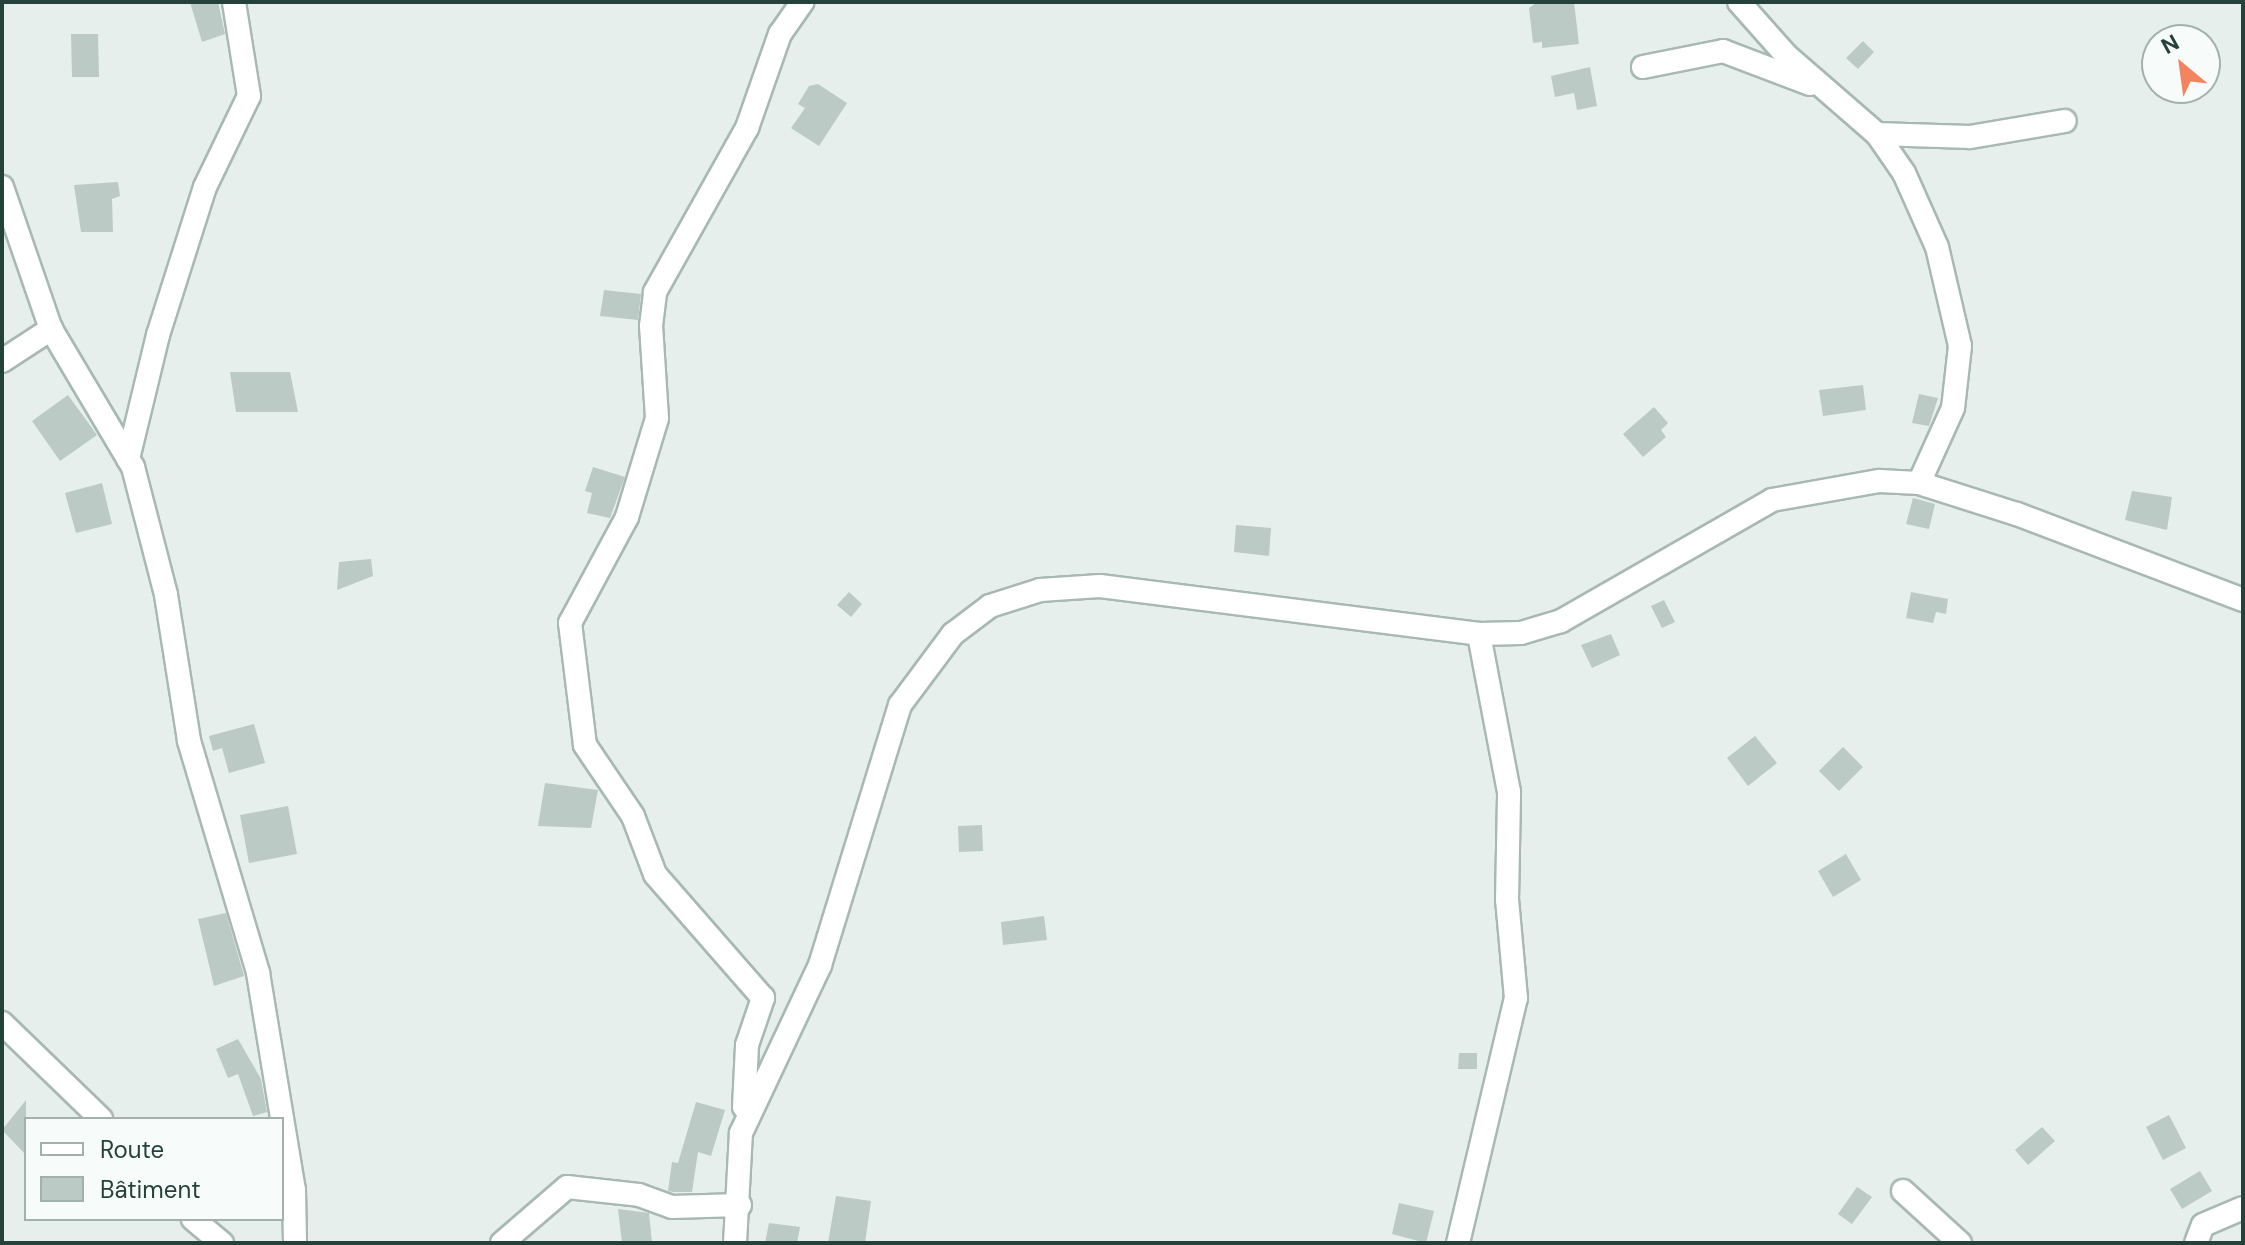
<!DOCTYPE html>
<meta charset="utf-8">
<style>
body{margin:0}
#map{position:relative;width:2245px;height:1245px;overflow:hidden;background:#e6efeb;font-family:"DM Sans",sans-serif}
div>[style]{position:absolute}
.building>*{inset:0;background:#bbcac4}
.roads{filter:drop-shadow(2px 0 #a8b8b2) drop-shadow(-2px 0 #a8b8b2) drop-shadow(0 2px #a8b8b2) drop-shadow(0 -2px #a8b8b2)}
.minor>*{height:22px;margin:-11px;padding:0 11px;transform-origin:11px;border-radius:11px;background:#fff}
span{translate:-50% -50%;white-space:nowrap;text-align:center;line-height:1.15;-webkit-text-stroke:7px #f7fbf9;paint-order:stroke}
.frame{position:absolute;inset:0;border:4px solid #24423a;pointer-events:none}
.legend{position:absolute;left:24px;top:1117px;width:260px;height:104px;box-sizing:border-box;background:#f7fbf9;border:2px solid #a3b1ad;margin:0;padding:10px 14px;list-style:none;font-size:24px;color:#24423a}
.legend li{display:flex;align-items:center;gap:16px;height:40px}
.legend b{width:40px;border:2px solid #a3b1ad}
.north{position:absolute;left:2141px;top:24px;width:80px;height:80px;box-sizing:border-box;background:#f7fbf9;border:2px solid #a3b1ad;border-radius:50%;rotate:331deg;font-size:22px;font-weight:700;line-height:32px;text-align:center;color:#24423a}
.north::after{content:'';display:block;margin:auto;width:28px;height:36px;background:#f4845f;clip-path:polygon(50% 0,100% 100%,50% 72%,0 100%)}
</style>
<div id="map">
<div class="building">
<div style="clip-path:polygon(190px 2px,218px 2px,225px 34px,202px 42px)"></div>
<div style="clip-path:polygon(1537px 2px,1574px 2px,1579px 44px,1542px 48px,1542px 42px,1533px 43px,1529px 8px)"></div>
<div style="clip-path:polygon(71px 34px,98px 34px,99px 77px,72px 77px)"></div>
<div style="clip-path:polygon(1863px 41px,1874px 52px,1858px 69px,1846px 58px)"></div>
<div style="clip-path:polygon(1590px 67px,1597px 106px,1577px 110px,1574px 93px,1555px 97px,1551px 76px)"></div>
<div style="clip-path:polygon(818px 84px,847px 103px,819px 146px,791px 128px,805px 108px,798px 104px,809px 86px)"></div>
<div style="clip-path:polygon(118px 182px,120px 196px,112px 199px,113px 232px,81px 232px,74px 185px)"></div>
<div style="clip-path:polygon(604px 290px,641px 294px,638px 320px,600px 316px)"></div>
<div style="clip-path:polygon(230px 372px,290px 372px,298px 412px,236px 412px)"></div>
<div style="clip-path:polygon(1863px 385px,1866px 410px,1823px 416px,1819px 390px)"></div>
<div style="clip-path:polygon(1919px 394px,1938px 398px,1929px 426px,1912px 423px)"></div>
<div style="clip-path:polygon(68px 395px,97px 435px,60px 461px,32px 421px)"></div>
<div style="clip-path:polygon(1654px 407px,1668px 423px,1661px 430px,1666px 437px,1643px 457px,1623px 434px)"></div>
<div style="clip-path:polygon(593px 467px,625px 477px,610px 518px,587px 513px,592px 493px,585px 491px)"></div>
<div style="clip-path:polygon(102px 483px,112px 524px,76px 533px,65px 493px)"></div>
<div style="clip-path:polygon(2132px 491px,2172px 497px,2167px 530px,2125px 520px)"></div>
<div style="clip-path:polygon(1913px 498px,1935px 504px,1929px 529px,1906px 524px)"></div>
<div style="clip-path:polygon(1236px 525px,1271px 528px,1269px 556px,1234px 552px)"></div>
<div style="clip-path:polygon(371px 559px,373px 576px,337px 590px,339px 562px)"></div>
<div style="clip-path:polygon(849px 592px,862px 604px,851px 617px,837px 605px)"></div>
<div style="clip-path:polygon(1911px 592px,1948px 599px,1946px 614px,1936px 612px,1933px 623px,1906px 618px)"></div>
<div style="clip-path:polygon(1664px 600px,1675px 622px,1662px 628px,1651px 606px)"></div>
<div style="clip-path:polygon(1611px 634px,1620px 655px,1592px 668px,1581px 645px)"></div>
<div style="clip-path:polygon(254px 724px,265px 763px,229px 773px,222px 748px,213px 751px,209px 736px)"></div>
<div style="clip-path:polygon(1755px 736px,1777px 763px,1748px 786px,1727px 758px)"></div>
<div style="clip-path:polygon(1843px 747px,1863px 767px,1839px 791px,1819px 771px)"></div>
<div style="clip-path:polygon(545px 783px,598px 790px,591px 828px,538px 826px)"></div>
<div style="clip-path:polygon(288px 806px,297px 854px,249px 863px,240px 815px)"></div>
<div style="clip-path:polygon(982px 825px,983px 851px,959px 852px,958px 826px)"></div>
<div style="clip-path:polygon(1846px 854px,1861px 880px,1833px 897px,1818px 871px)"></div>
<div style="clip-path:polygon(226px 913px,244px 976px,214px 986px,198px 919px)"></div>
<div style="clip-path:polygon(1044px 916px,1047px 940px,1003px 945px,1001px 922px)"></div>
<div style="clip-path:polygon(238px 1039px,261px 1079px,267px 1112px,253px 1116px,238px 1074px,228px 1078px,216px 1049px)"></div>
<div style="clip-path:polygon(1459px 1053px,1477px 1053px,1477px 1069px,1458px 1069px)"></div>
<div style="clip-path:polygon(26px 1100px,26px 1155px,2px 1130px)"></div>
<div style="clip-path:polygon(696px 1102px,725px 1110px,711px 1156px,698px 1152px,692px 1192px,673px 1192px,668px 1191px,672px 1162px,678px 1163px)"></div>
<div style="clip-path:polygon(2169px 1115px,2186px 1148px,2163px 1160px,2146px 1127px)"></div>
<div style="clip-path:polygon(2042px 1127px,2055px 1141px,2028px 1165px,2015px 1150px)"></div>
<div style="clip-path:polygon(2200px 1171px,2212px 1191px,2182px 1209px,2170px 1189px)"></div>
<div style="clip-path:polygon(1857px 1187px,1872px 1197px,1852px 1224px,1838px 1214px)"></div>
<div style="clip-path:polygon(836px 1196px,871px 1201px,865px 1243px,828px 1243px)"></div>
<div style="clip-path:polygon(1399px 1203px,1434px 1211px,1426px 1243px,1392px 1234px)"></div>
<div style="clip-path:polygon(618px 1209px,649px 1213px,652px 1243px,622px 1243px)"></div>
<div style="clip-path:polygon(769px 1223px,800px 1227px,797px 1243px,765px 1243px)"></div>
</div>
<div class="roads">
<div class="minor">
<div style="left:1739px;top:2px;width:71px;rotate:48.4deg"></div>
<div style="left:1786px;top:55px;width:121px;rotate:41deg"></div>
<div style="left:1877px;top:134px;width:47px;rotate:55.3deg"></div>
<div style="left:1904px;top:173px;width:81px;rotate:66deg"></div>
<div style="left:1937px;top:247px;width:102px;rotate:76.9deg"></div>
<div style="left:1960px;top:346px;width:62px;rotate:96.4deg"></div>
<div style="left:1953px;top:408px;width:82px;rotate:114.4deg"></div>
<div style="left:1643px;top:67px;width:82px;rotate:-11.3deg"></div>
<div style="left:1723px;top:51px;width:93px;rotate:20.8deg"></div>
<div style="left:1877px;top:134px;width:93px;rotate:1.8deg"></div>
<div style="left:1970px;top:137px;width:96px;rotate:-9.6deg"></div>
<div style="left:2px;top:187px;width:150px;rotate:71deg"></div>
<div style="left:51px;top:329px;width:161px;rotate:59.3deg"></div>
<div style="left:133px;top:467px;width:132px;rotate:75.5deg"></div>
<div style="left:166px;top:595px;width:148px;rotate:81deg"></div>
<div style="left:189px;top:741px;width:242px;rotate:73.4deg"></div>
<div style="left:258px;top:973px;width:220px;rotate:80.6deg"></div>
<div style="left:294px;top:1190px;width:53px;rotate:88.9deg"></div>
<div style="left:2px;top:361px;width:59px;rotate:-33.1deg"></div>
<div style="left:128px;top:459px;width:128px;rotate:-76.4deg"></div>
<div style="left:158px;top:335px;width:155px;rotate:-72.4deg"></div>
<div style="left:205px;top:187px;width:101px;rotate:-64.2deg"></div>
<div style="left:249px;top:96px;width:95px;rotate:-99.1deg"></div>
<div style="left:2px;top:1023px;width:138px;rotate:44.1deg"></div>
<div style="left:744px;top:1107px;width:62px;rotate:-87.2deg"></div>
<div style="left:747px;top:1045px;width:50px;rotate:-71.2deg"></div>
<div style="left:763px;top:998px;width:164px;rotate:-131.1deg"></div>
<div style="left:655px;top:874px;width:62px;rotate:-110.8deg"></div>
<div style="left:633px;top:816px;width:86px;rotate:-124.1deg"></div>
<div style="left:585px;top:745px;width:123px;rotate:-97deg"></div>
<div style="left:570px;top:623px;width:120px;rotate:-61.7deg"></div>
<div style="left:627px;top:517px;width:103px;rotate:-73.1deg"></div>
<div style="left:657px;top:418px;width:92px;rotate:-93.7deg"></div>
<div style="left:651px;top:326px;width:34px;rotate:-83deg"></div>
<div style="left:655px;top:292px;width:188px;rotate:-60.7deg"></div>
<div style="left:747px;top:128px;width:100px;rotate:-70.7deg"></div>
<div style="left:780px;top:34px;width:39px;rotate:-55deg"></div>
<div style="left:1903px;top:1191px;width:77px;rotate:42.4deg"></div>
<div style="left:193px;top:1219px;width:38px;rotate:40deg"></div>
<div style="left:502px;top:1243px;width:86px;rotate:-40.7deg"></div>
<div style="left:567px;top:1187px;width:72px;rotate:6.3deg"></div>
<div style="left:639px;top:1195px;width:35px;rotate:20deg"></div>
<div style="left:672px;top:1207px;width:68px;rotate:-1.7deg"></div>
<div style="left:735px;top:1243px;width:110px;rotate:-86.9deg"></div>
<div style="left:741px;top:1133px;width:186px;rotate:-64.8deg"></div>
<div style="left:820px;top:965px;width:272px;rotate:-72.9deg"></div>
<div style="left:900px;top:705px;width:89px;rotate:-53.3deg"></div>
<div style="left:953px;top:634px;width:46px;rotate:-37.1deg"></div>
<div style="left:990px;top:606px;width:52px;rotate:-17.7deg"></div>
<div style="left:1040px;top:590px;width:60px;rotate:-3.8deg"></div>
<div style="left:1100px;top:586px;width:382px;rotate:7.2deg"></div>
<div style="left:1479px;top:634px;width:42px;rotate:-1.4deg"></div>
<div style="left:1521px;top:633px;width:42px;rotate:-16.7deg"></div>
<div style="left:1561px;top:621px;width:243px;rotate:-29.8deg"></div>
<div style="left:1772px;top:500px;width:109px;rotate:-10.1deg"></div>
<div style="left:1879px;top:481px;width:40px;rotate:2.9deg"></div>
<div style="left:1919px;top:483px;width:103px;rotate:17.6deg"></div>
<div style="left:2017px;top:514px;width:242px;rotate:20.8deg"></div>
<div style="left:1458px;top:1243px;width:252px;rotate:-76.7deg"></div>
<div style="left:1516px;top:998px;width:98px;rotate:-95.2deg"></div>
<div style="left:1507px;top:900px;width:108px;rotate:-88.9deg"></div>
<div style="left:1509px;top:792px;width:161px;rotate:-100.8deg"></div>
<div style="left:2196px;top:1243px;width:19px;rotate:-69deg"></div>
<div style="left:2203px;top:1225px;width:43px;rotate:-23deg"></div>
</div>
</div>
<div class="frame"></div>
<ul class="legend">
<li><b style="height:10px;background:#fff"></b>Route</li>
<li><b style="height:22px;background:#bbcac4"></b>Bâtiment</li>
</ul>
<div class="north">N</div>
</div>
